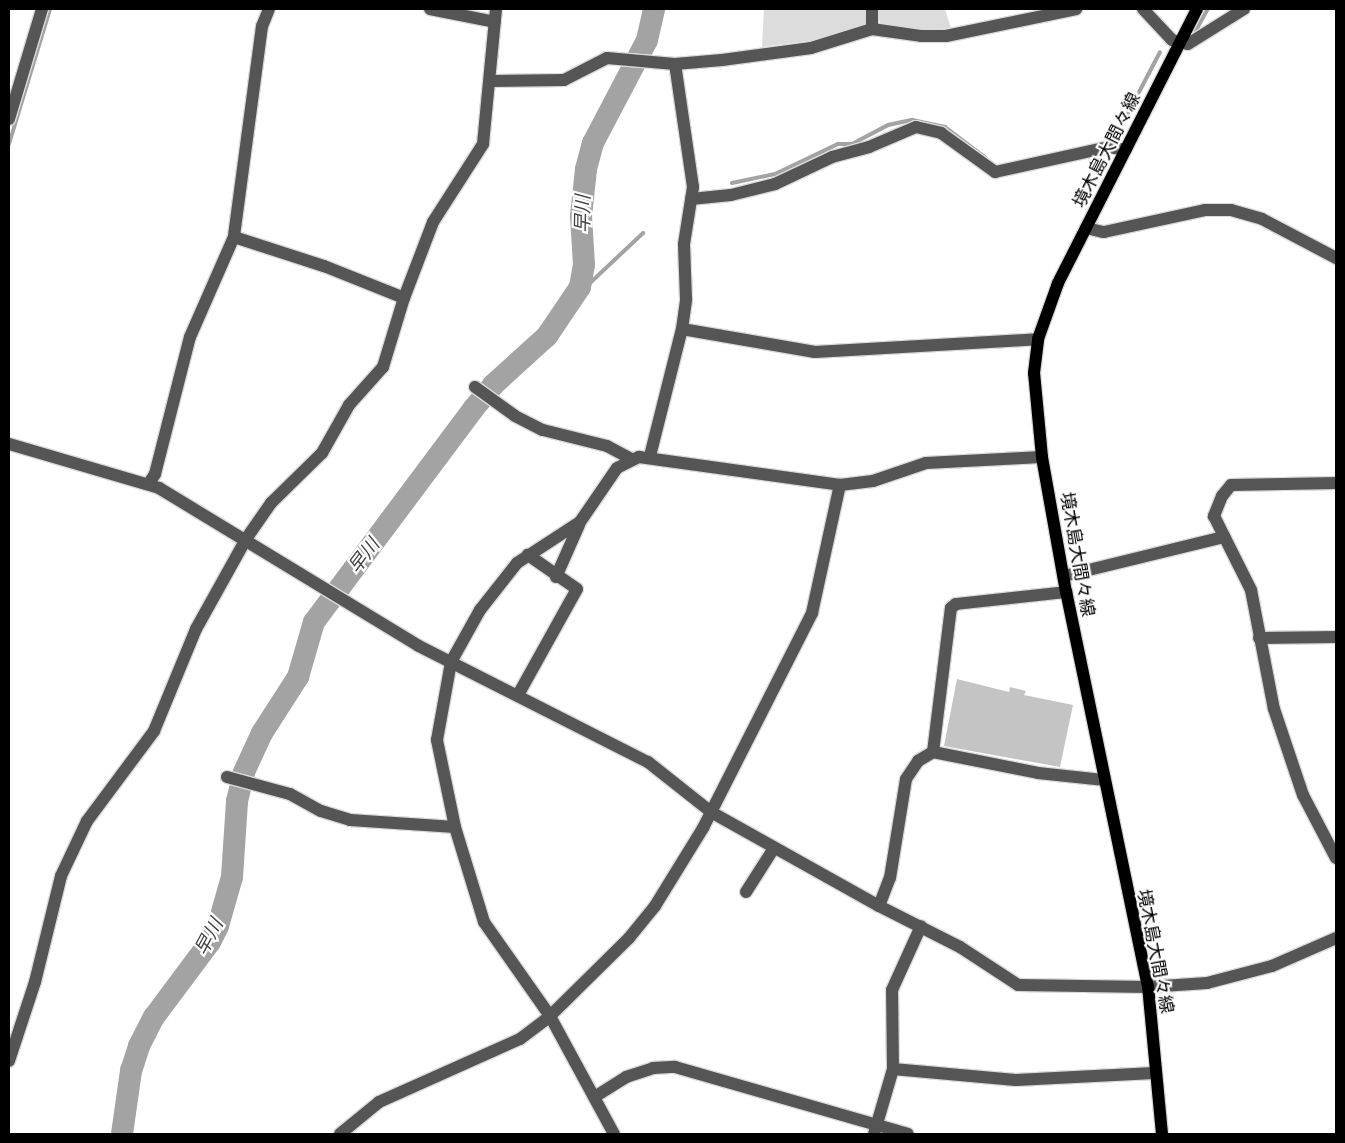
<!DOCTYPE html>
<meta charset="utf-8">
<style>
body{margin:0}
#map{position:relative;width:1345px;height:1143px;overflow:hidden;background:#fff;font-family:Manrope,"Noto Sans JP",sans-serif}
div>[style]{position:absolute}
.green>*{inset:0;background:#dcdcdc}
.stream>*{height:4px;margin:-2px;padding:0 2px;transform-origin:2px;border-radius:2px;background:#a3a3a3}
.river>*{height:22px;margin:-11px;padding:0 11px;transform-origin:11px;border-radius:11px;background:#a3a3a3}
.building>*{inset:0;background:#c4c4c4}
.roads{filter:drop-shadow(1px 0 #dbdbdb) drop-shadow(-1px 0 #dbdbdb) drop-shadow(0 1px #dbdbdb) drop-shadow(0 -1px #dbdbdb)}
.minor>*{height:12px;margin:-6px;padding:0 6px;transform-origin:6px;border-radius:6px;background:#555}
.major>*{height:12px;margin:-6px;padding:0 6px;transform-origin:6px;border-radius:6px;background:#000}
span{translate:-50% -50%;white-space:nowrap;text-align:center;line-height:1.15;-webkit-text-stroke:4.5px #fff;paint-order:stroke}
.street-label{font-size:18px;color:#000}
.water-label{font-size:19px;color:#444;font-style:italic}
.frame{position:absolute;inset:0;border:10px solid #000;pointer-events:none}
</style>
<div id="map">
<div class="green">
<div style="clip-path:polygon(764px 9px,866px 9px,866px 25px,815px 40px,762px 47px)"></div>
<div style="clip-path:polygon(877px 9px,945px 9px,951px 29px,923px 30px,880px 24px)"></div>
</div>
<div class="stream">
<div style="left:1195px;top:32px;width:26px;rotate:-61deg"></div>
<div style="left:1105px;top:142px;width:9px;rotate:-13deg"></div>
<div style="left:1114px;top:140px;width:99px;rotate:-62.4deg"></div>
<div style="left:9px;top:144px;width:141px;rotate:-73.1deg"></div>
<div style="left:732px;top:183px;width:44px;rotate:-11.8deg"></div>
<div style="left:775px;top:174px;width:70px;rotate:-25.5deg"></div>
<div style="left:838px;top:144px;width:14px"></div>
<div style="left:852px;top:144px;width:41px;rotate:-27.8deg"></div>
<div style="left:888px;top:125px;width:25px;rotate:-12deg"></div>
<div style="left:912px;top:120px;width:34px;rotate:12deg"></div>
<div style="left:945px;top:127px;width:51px;rotate:37.1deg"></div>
<div style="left:580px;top:287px;width:11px;rotate:-22deg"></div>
<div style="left:590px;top:283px;width:73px;rotate:-43.3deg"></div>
</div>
<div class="river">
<div style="left:122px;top:1134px;width:64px;rotate:-81.9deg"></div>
<div style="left:131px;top:1071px;width:26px;rotate:-72deg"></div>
<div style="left:139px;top:1046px;width:33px;rotate:-63deg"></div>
<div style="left:154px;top:1017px;width:94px;rotate:-53.3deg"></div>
<div style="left:210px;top:942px;width:18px;rotate:-63deg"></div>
<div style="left:218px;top:926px;width:51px;rotate:-74.1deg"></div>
<div style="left:232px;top:877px;width:76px;rotate:-86.2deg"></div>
<div style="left:237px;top:801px;width:30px;rotate:-76deg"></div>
<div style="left:244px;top:772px;width:43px;rotate:-65.2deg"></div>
<div style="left:262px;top:733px;width:67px;rotate:-57.3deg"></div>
<div style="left:298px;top:677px;width:57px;rotate:-73.8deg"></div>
<div style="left:314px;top:622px;width:267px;rotate:-53.2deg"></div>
<div style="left:474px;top:408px;width:30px;rotate:-50deg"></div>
<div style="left:493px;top:385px;width:73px;rotate:-42.2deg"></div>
<div style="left:547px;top:336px;width:59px;rotate:-56deg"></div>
<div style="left:580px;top:287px;width:22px;rotate:-80deg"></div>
<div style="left:584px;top:265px;width:49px;rotate:-93.5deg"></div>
<div style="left:581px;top:216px;width:47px;rotate:-83.9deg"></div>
<div style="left:586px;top:169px;width:27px;rotate:-75deg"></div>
<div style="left:593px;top:143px;width:116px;rotate:-62.3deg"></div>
<div style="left:647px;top:40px;width:32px;rotate:-77deg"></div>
</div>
<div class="building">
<div style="clip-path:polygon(957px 679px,1009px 692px,1010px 687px,1026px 691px,1024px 695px,1073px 705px,1060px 767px,944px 746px)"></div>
</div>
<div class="roads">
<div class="minor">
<div style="left:269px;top:9px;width:18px;rotate:112deg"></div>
<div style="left:262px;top:26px;width:213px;rotate:97.6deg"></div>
<div style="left:234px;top:237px;width:95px;rotate:17.9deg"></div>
<div style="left:324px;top:266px;width:86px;rotate:21.8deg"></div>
<div style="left:430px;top:9px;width:66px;rotate:11.3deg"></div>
<div style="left:872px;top:9px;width:20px;rotate:90deg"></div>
<div style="left:1143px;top:9px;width:42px;rotate:46.9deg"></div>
<div style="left:1172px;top:40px;width:16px;rotate:14deg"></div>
<div style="left:1188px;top:44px;width:66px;rotate:-32deg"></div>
<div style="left:491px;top:81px;width:73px;rotate:-0.8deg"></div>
<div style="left:564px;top:80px;width:48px;rotate:-27.1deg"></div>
<div style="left:607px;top:58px;width:68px;rotate:5deg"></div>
<div style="left:675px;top:64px;width:47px;rotate:-4.9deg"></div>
<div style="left:722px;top:60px;width:90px;rotate:-7.7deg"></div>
<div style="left:811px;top:48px;width:64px;rotate:-17.3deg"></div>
<div style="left:872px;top:29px;width:49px;rotate:8.1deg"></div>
<div style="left:921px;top:36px;width:25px"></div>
<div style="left:946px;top:36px;width:133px;rotate:-11.7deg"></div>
<div style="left:9px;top:119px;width:115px;rotate:-73.3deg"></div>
<div style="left:691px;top:199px;width:40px;rotate:-5.7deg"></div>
<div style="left:731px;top:195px;width:45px;rotate:-14deg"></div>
<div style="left:775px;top:184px;width:63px;rotate:-25.3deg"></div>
<div style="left:832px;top:157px;width:38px;rotate:-15deg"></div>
<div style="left:869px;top:147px;width:51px;rotate:-23.1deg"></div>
<div style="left:916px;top:127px;width:26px;rotate:13deg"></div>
<div style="left:941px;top:133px;width:67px;rotate:35.8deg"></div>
<div style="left:995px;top:172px;width:117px;rotate:-12.4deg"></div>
<div style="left:1109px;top:147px;width:17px;rotate:10deg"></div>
<div style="left:1086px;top:228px;width:18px;rotate:13deg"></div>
<div style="left:1104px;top:232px;width:103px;rotate:-12.3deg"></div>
<div style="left:1205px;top:210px;width:26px"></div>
<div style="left:1231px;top:210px;width:32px;rotate:16deg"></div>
<div style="left:1262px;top:219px;width:84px;rotate:27.8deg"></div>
<div style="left:682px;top:329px;width:135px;rotate:9.8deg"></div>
<div style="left:815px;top:352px;width:223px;rotate:-3.3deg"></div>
<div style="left:475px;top:387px;width:49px;rotate:35.9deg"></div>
<div style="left:515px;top:416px;width:31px;rotate:27deg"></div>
<div style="left:543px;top:430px;width:66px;rotate:14deg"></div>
<div style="left:607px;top:446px;width:27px;rotate:28deg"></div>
<div style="left:9px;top:444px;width:156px;rotate:16.3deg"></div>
<div style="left:159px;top:488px;width:304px;rotate:31.3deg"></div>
<div style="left:419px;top:646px;width:257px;rotate:26.9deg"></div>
<div style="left:648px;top:762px;width:80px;rotate:38.4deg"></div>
<div style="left:711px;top:812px;width:193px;rotate:29.2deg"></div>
<div style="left:879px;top:906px;width:91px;rotate:26.8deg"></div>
<div style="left:960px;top:947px;width:69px;rotate:33.2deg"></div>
<div style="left:1018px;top:985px;width:130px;rotate:0.9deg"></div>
<div style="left:1148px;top:987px;width:59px;rotate:-3.9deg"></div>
<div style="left:1207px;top:983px;width:67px;rotate:-14.7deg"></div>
<div style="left:1272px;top:966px;width:70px;rotate:-23.6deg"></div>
<div style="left:650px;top:456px;width:131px;rotate:-75.9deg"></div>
<div style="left:682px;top:329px;width:30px;rotate:-82deg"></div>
<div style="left:686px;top:299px;width:55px;rotate:-92.1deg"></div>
<div style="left:684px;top:244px;width:58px;rotate:-81deg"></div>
<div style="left:693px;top:187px;width:124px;rotate:-98.3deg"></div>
<div style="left:149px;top:483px;width:11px;rotate:-56deg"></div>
<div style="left:155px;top:474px;width:141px;rotate:-75.7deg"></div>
<div style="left:190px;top:337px;width:109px;rotate:-66.3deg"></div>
<div style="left:1336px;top:483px;width:105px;rotate:178.9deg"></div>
<div style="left:1231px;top:485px;width:14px;rotate:129deg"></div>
<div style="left:1222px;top:496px;width:22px;rotate:112deg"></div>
<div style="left:1214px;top:516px;width:83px;rotate:63.4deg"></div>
<div style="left:1251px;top:590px;width:121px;rotate:79.1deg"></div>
<div style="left:1274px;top:709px;width:91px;rotate:71.4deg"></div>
<div style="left:1303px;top:795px;width:71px;rotate:62.4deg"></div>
<div style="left:1064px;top:576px;width:165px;rotate:-13.7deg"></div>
<div style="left:556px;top:577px;width:57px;rotate:-66.1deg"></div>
<div style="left:1259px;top:638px;width:77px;rotate:-0.7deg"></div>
<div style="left:518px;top:695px;width:121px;rotate:-60.9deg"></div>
<div style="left:577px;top:589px;width:60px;rotate:-145.2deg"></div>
<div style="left:933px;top:752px;width:145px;rotate:-82.9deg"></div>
<div style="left:951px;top:608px;width:6px;rotate:-39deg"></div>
<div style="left:956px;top:604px;width:111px;rotate:-6.2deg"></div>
<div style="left:227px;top:777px;width:65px;rotate:15.1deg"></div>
<div style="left:290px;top:794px;width:35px;rotate:29deg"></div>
<div style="left:321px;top:811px;width:30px;rotate:17deg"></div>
<div style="left:350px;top:820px;width:105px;rotate:3.8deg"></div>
<div style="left:746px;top:892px;width:52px;rotate:-57.5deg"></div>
<div style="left:879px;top:906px;width:30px;rotate:-69deg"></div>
<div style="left:890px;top:878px;width:100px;rotate:-80.8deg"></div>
<div style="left:906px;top:779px;width:22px;rotate:-56deg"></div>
<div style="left:918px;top:761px;width:17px;rotate:-31deg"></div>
<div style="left:933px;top:752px;width:107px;rotate:11.3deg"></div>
<div style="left:1038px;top:773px;width:65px;rotate:6.1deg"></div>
<div style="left:9px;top:1061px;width:83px;rotate:-71.8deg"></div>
<div style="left:35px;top:982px;width:109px;rotate:-76.2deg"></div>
<div style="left:61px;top:876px;width:61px;rotate:-64.7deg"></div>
<div style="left:87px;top:821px;width:112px;rotate:-53.3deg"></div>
<div style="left:154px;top:731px;width:110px;rotate:-67.6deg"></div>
<div style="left:196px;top:629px;width:103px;rotate:-60.9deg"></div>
<div style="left:246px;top:539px;width:44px;rotate:-55.2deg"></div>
<div style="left:271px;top:503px;width:71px;rotate:-44.4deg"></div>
<div style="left:322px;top:453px;width:55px;rotate:-60.6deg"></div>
<div style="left:349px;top:405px;width:51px;rotate:-48.2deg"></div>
<div style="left:383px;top:367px;width:72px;rotate:-73.1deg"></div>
<div style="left:404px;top:298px;width:81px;rotate:-69.1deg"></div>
<div style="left:433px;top:222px;width:93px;rotate:-57.3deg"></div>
<div style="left:483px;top:144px;width:136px;rotate:-84.5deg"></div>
<div style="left:893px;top:1069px;width:123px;rotate:5.1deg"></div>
<div style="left:1016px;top:1080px;width:138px;rotate:-2.9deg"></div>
<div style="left:596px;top:1096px;width:36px;rotate:-32deg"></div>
<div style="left:626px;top:1077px;width:28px;rotate:-18deg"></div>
<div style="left:653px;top:1068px;width:22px;rotate:-3deg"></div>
<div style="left:675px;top:1067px;width:242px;rotate:16deg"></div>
<div style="left:340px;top:1134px;width:50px;rotate:-39.4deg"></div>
<div style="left:379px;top:1102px;width:154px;rotate:-24.1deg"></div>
<div style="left:520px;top:1039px;width:38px;rotate:-37deg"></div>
<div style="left:550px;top:1016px;width:111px;rotate:-44.6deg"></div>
<div style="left:629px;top:938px;width:41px;rotate:-50.9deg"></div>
<div style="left:655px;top:906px;width:92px;rotate:-58.4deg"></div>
<div style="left:703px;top:828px;width:241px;rotate:-63.1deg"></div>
<div style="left:812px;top:613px;width:131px;rotate:-77.7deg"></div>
<div style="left:614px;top:1134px;width:134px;rotate:-118.5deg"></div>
<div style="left:550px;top:1016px;width:115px;rotate:-125.1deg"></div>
<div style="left:484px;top:922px;width:99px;rotate:-107deg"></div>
<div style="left:455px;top:827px;width:89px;rotate:-101.7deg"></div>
<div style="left:437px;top:740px;width:79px;rotate:-79.8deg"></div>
<div style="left:451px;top:662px;width:60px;rotate:-60.9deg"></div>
<div style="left:480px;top:610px;width:60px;rotate:-51.8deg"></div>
<div style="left:517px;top:563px;width:75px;rotate:-33.1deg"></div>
<div style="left:580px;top:522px;width:65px;rotate:-55.6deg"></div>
<div style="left:617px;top:468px;width:25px;rotate:-27deg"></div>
<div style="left:639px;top:457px;width:203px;rotate:7.9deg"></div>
<div style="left:840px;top:485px;width:33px;rotate:-7deg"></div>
<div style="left:873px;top:481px;width:56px;rotate:-18.8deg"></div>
<div style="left:926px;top:463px;width:116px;rotate:-3deg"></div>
<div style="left:874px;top:1134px;width:68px;rotate:-73.7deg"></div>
<div style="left:893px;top:1069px;width:79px;rotate:-90.7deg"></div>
<div style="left:892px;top:990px;width:70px;rotate:-65.6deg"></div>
</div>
<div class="major">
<div style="left:1162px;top:1134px;width:148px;rotate:-95.4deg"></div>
<div style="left:1148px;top:987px;width:403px;rotate:-101.7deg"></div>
<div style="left:1066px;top:592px;width:137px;rotate:-100.1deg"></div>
<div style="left:1042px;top:457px;width:84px;rotate:-95.4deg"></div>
<div style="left:1034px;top:373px;width:34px;rotate:-83deg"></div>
<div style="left:1038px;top:339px;width:59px;rotate:-70.3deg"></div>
<div style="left:1058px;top:283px;width:307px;rotate:-63.1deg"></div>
</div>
</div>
<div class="street-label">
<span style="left:1106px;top:150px;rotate:-63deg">境木島大間々線</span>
<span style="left:1078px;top:554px;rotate:80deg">境木島大間々線</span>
<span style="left:1156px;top:951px;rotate:79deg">境木島大間々線</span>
</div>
<div class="water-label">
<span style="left:583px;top:214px;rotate:-89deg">早川</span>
<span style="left:364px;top:556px;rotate:-53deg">早川</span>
<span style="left:209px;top:937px;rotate:-62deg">早川</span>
</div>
<div class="frame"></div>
</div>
